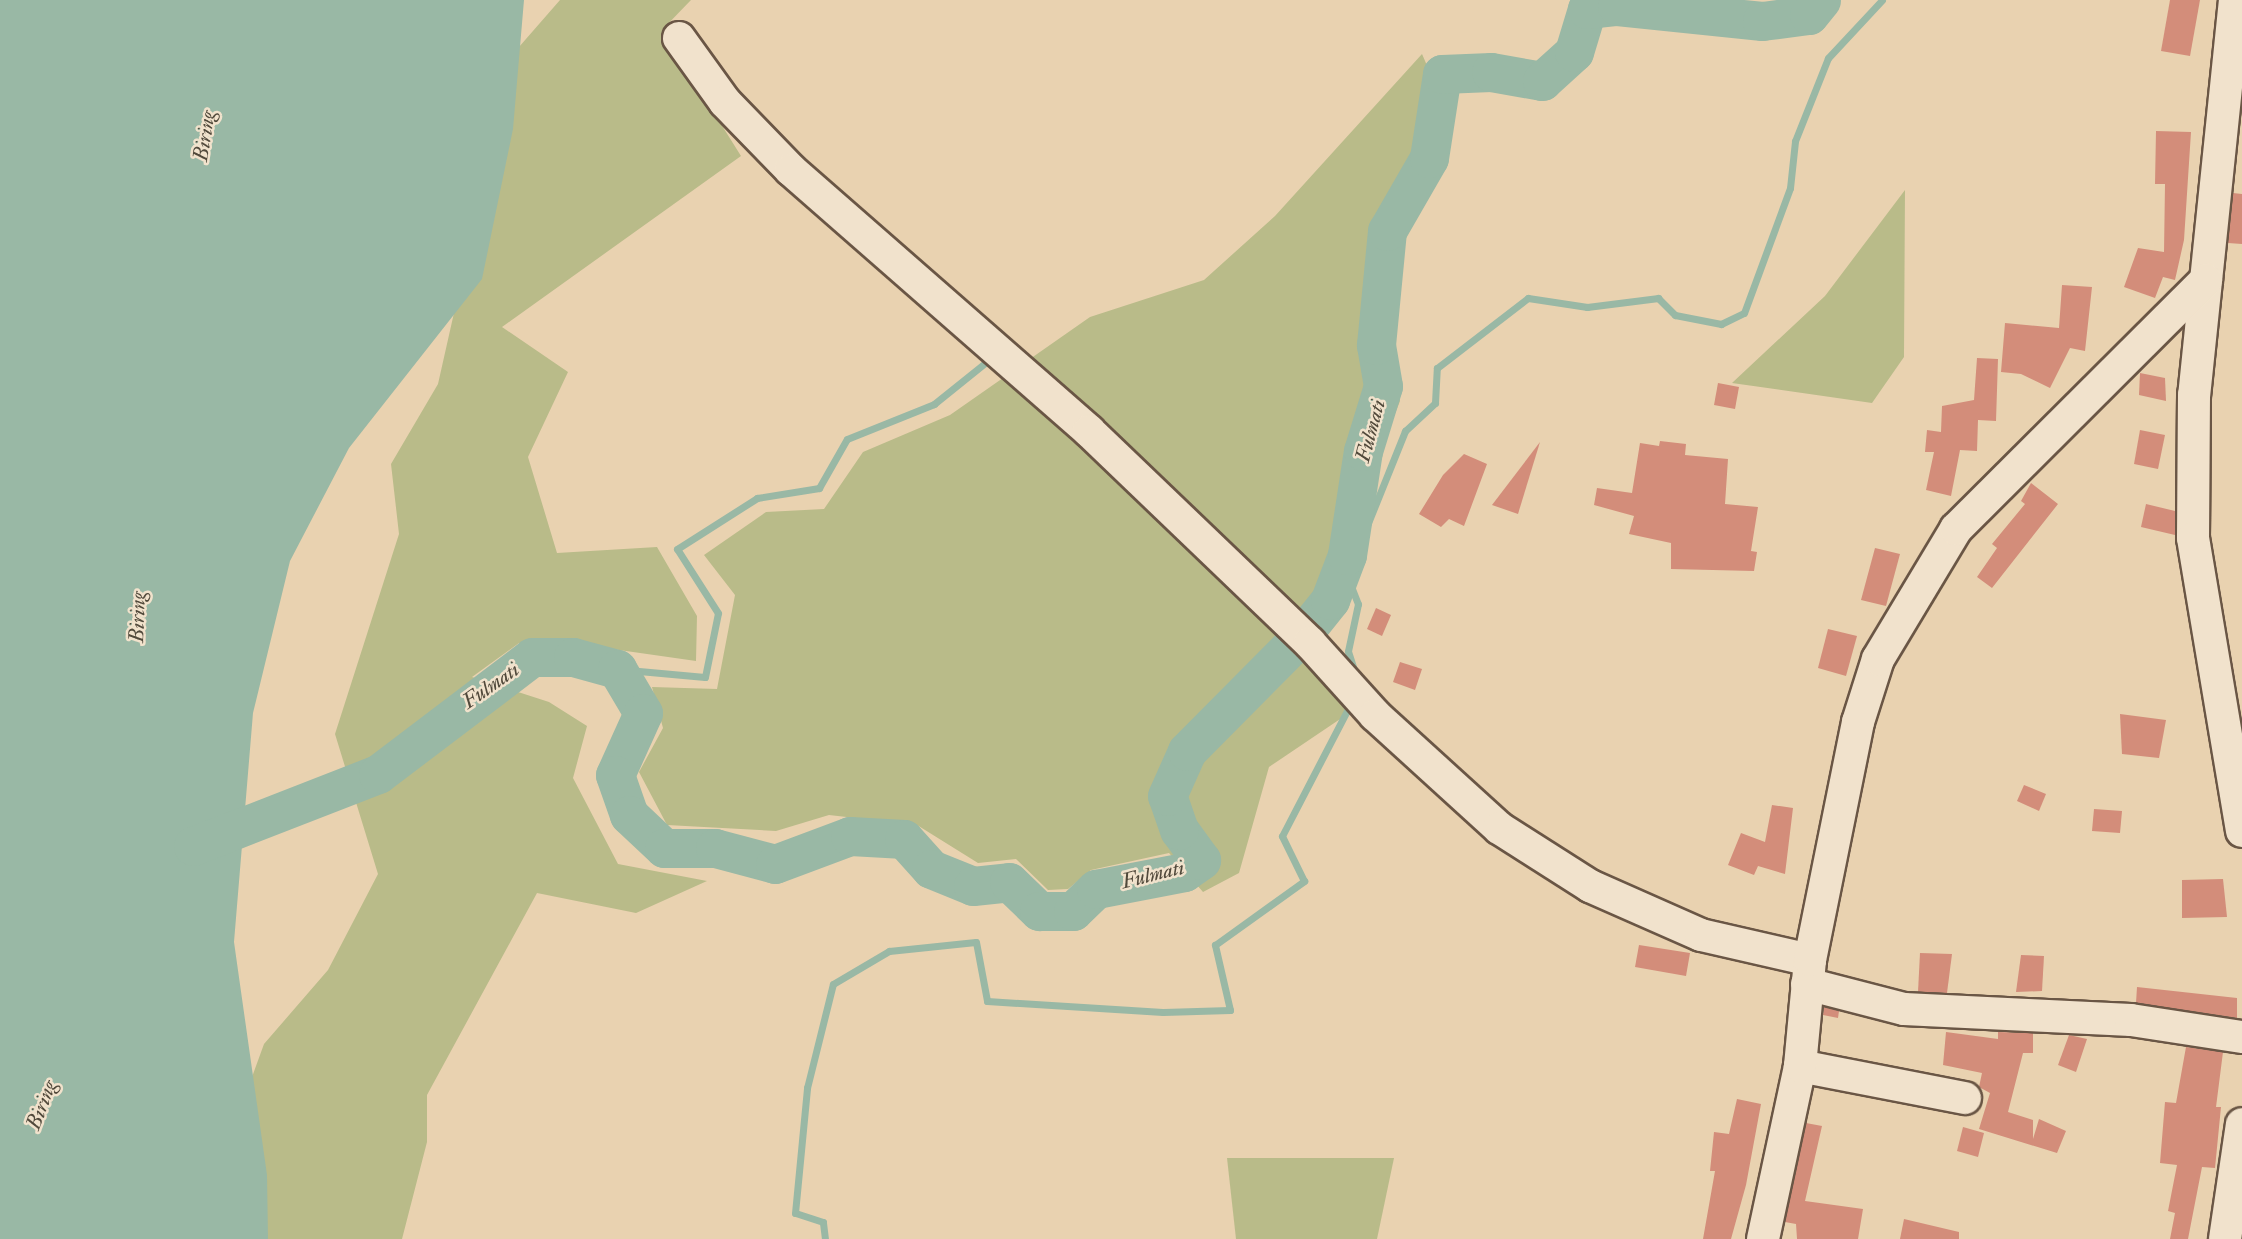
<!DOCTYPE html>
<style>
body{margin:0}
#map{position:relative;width:2242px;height:1239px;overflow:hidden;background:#e9d2b0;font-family:"IM FELL Double Pica",serif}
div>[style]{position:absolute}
.green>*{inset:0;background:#b9bb89}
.water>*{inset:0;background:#99b8a5}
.stream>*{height:7px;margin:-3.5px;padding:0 3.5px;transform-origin:3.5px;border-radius:3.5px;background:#99b8a5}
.river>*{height:39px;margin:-19.5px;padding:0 19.5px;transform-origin:19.5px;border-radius:19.5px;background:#99b8a5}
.building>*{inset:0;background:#d38d7a}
.roads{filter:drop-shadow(2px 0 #6a5645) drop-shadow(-2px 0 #6a5645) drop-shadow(0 2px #6a5645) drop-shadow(0 -2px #6a5645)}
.minor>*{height:32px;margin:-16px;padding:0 16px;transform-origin:16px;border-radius:16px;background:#f1e2cc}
span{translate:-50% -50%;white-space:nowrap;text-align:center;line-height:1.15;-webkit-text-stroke:5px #f1e2cc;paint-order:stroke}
.water-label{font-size:21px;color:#51493b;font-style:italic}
</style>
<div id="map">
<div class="green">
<div style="clip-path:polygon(560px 0,691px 0,662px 30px,741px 156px,502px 327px,568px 372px,528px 457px,557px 553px,657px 547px,697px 616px,696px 661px,556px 641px,519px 643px,472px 677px,549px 702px,587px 726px,573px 778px,618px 864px,707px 881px,636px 913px,537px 893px,427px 1095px,427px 1142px,402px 1239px,193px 1239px,264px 1044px,328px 970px,378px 874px,335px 734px,399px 534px,391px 464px,438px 384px,512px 55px)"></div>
<div style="clip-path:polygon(1422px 54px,1439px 93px,1429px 158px,1387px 231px,1400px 401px,1320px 601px,1297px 624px,1355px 709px,1269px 767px,1239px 873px,1203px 892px,1169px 853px,1091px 870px,1068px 889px,1048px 890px,1016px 859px,978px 863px,917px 825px,829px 815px,776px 831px,667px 825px,639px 772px,663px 728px,652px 687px,717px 689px,735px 595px,704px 555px,766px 512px,824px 509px,863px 452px,950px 415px,1090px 317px,1204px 280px,1275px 216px)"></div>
<div style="clip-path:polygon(1905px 190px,1904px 357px,1872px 403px,1732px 383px,1825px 296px)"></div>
<div style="clip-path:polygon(1227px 1158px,1394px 1158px,1377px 1239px,1236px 1239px)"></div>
</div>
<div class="water">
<div style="clip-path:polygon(0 0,524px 0,513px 129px,482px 279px,349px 448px,290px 561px,253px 713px,234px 942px,267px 1175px,268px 1239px,0 1239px)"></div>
</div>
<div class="stream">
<div style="left:617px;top:669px;width:88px;rotate:5.2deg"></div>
<div style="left:705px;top:677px;width:65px;rotate:-78.5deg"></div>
<div style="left:718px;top:613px;width:76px;rotate:-122.6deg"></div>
<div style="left:677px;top:549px;width:95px;rotate:-32.5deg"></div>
<div style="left:757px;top:498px;width:63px;rotate:-9.2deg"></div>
<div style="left:819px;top:488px;width:56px;rotate:-60.3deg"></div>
<div style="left:847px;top:439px;width:94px;rotate:-21.9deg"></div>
<div style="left:934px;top:404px;width:72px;rotate:-38.8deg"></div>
<div style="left:1357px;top:679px;width:29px;rotate:-108deg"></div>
<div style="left:1348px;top:651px;width:48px;rotate:-78deg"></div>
<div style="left:1358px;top:604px;width:41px;rotate:-111.5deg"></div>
<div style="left:1343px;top:566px;width:44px;rotate:-58.8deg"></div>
<div style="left:1366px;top:528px;width:105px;rotate:-68.1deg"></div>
<div style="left:1405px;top:431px;width:41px;rotate:-43deg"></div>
<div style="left:1435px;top:403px;width:35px;rotate:-87deg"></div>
<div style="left:1437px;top:368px;width:115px;rotate:-37.6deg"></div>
<div style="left:1528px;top:298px;width:60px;rotate:8.7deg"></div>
<div style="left:1587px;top:307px;width:72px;rotate:-7.2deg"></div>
<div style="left:1658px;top:298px;width:24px;rotate:45deg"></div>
<div style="left:1675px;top:315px;width:47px;rotate:11.1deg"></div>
<div style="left:1721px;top:324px;width:25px;rotate:-26deg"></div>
<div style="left:1744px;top:313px;width:133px;rotate:-69.8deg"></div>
<div style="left:1790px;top:188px;width:47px;rotate:-83.9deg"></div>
<div style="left:1795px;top:141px;width:89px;rotate:-68.3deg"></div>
<div style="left:1828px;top:58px;width:79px;rotate:-47deg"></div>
<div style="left:825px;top:1239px;width:17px;rotate:-97deg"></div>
<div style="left:823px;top:1222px;width:29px;rotate:-162deg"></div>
<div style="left:795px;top:1213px;width:126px;rotate:-84.5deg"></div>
<div style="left:807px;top:1088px;width:107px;rotate:-76deg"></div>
<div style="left:833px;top:984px;width:65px;rotate:-30.5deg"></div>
<div style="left:889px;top:951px;width:87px;rotate:-5.9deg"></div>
<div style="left:976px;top:942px;width:60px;rotate:79.4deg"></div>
<div style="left:987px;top:1001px;width:176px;rotate:3.6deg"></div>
<div style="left:1163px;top:1012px;width:67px;rotate:-1.7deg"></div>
<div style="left:1230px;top:1010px;width:67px;rotate:-103deg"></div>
<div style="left:1215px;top:945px;width:110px;rotate:-35.7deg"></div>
<div style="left:1304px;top:881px;width:50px;rotate:-116.1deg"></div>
<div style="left:1282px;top:836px;width:152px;rotate:-62.6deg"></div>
</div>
<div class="river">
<div style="left:193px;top:846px;width:199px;rotate:-21.3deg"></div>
<div style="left:378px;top:774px;width:193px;rotate:-37.2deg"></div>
<div style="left:532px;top:657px;width:41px"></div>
<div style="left:573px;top:657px;width:46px;rotate:15.3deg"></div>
<div style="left:617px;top:669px;width:51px;rotate:59.4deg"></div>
<div style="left:643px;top:713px;width:68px;rotate:114.3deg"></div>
<div style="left:615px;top:775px;width:42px;rotate:70.7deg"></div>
<div style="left:629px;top:815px;width:48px;rotate:43.3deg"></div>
<div style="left:664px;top:848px;width:51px"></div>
<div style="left:715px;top:848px;width:62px;rotate:14.9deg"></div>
<div style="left:775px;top:864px;width:80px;rotate:-20.5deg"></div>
<div style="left:850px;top:836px;width:54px;rotate:3.2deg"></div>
<div style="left:904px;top:839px;width:40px;rotate:48deg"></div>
<div style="left:931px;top:869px;width:45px;rotate:22deg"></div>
<div style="left:973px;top:886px;width:36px;rotate:-6deg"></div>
<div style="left:1009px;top:882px;width:42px;rotate:44deg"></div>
<div style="left:1039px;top:911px;width:34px"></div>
<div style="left:1073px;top:911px;width:32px;rotate:-44deg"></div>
<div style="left:1096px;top:889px;width:90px;rotate:-10.9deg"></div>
<div style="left:1184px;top:872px;width:21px;rotate:-35deg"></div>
<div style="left:1201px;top:860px;width:37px;rotate:-126deg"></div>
<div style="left:1179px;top:830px;width:36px;rotate:-109deg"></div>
<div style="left:1167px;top:796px;width:49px;rotate:-66deg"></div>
<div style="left:1187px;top:751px;width:163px;rotate:-45.2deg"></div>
<div style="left:1302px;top:635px;width:45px;rotate:-51.3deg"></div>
<div style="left:1330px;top:600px;width:48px;rotate:-69.3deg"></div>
<div style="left:1347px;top:555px;width:105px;rotate:-81.3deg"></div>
<div style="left:1363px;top:451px;width:68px;rotate:-72.9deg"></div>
<div style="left:1383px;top:386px;width:42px;rotate:-99.7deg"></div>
<div style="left:1376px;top:345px;width:115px;rotate:-84.5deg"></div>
<div style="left:1387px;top:231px;width:84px;rotate:-60.1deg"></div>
<div style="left:1429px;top:158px;width:85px;rotate:-81.2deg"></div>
<div style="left:1442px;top:74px;width:49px;rotate:-2.3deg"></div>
<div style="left:1491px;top:72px;width:52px;rotate:10deg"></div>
<div style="left:1542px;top:81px;width:43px;rotate:-42.2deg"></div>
<div style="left:1574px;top:52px;width:45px;rotate:-73.2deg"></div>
<div style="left:1587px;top:9px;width:30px;rotate:-6deg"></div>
<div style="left:1617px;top:6px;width:146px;rotate:5.9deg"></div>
<div style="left:1762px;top:21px;width:47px;rotate:-7.3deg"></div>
<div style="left:1809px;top:15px;width:19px;rotate:-51deg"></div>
</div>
<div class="building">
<div style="clip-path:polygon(2170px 0,2200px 0,2190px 56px,2161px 51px)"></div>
<div style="clip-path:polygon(2156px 131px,2191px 132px,2184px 240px,2175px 280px,2163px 277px,2155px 298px,2124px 287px,2138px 248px,2164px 252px,2165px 184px,2155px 184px)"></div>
<div style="clip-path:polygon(2233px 193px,2242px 194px,2242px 244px,2228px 243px)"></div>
<div style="clip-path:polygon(2062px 285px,2092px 287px,2085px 351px,2070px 348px,2050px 388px,2021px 374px,2001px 372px,2005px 323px,2059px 328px)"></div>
<div style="clip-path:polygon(1977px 358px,1998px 359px,1996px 421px,1978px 420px,1977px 451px,1960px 450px,1951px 496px,1926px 490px,1934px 452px,1925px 452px,1927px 430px,1941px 432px,1942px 406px,1974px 400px)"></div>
<div style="clip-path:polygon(2140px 373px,2165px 378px,2166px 401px,2139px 395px)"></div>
<div style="clip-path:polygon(1718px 383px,1739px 387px,1735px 409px,1714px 405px)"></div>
<div style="clip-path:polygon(2140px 430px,2165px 435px,2158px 469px,2134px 464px)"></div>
<div style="clip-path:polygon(1660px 441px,1686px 444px,1685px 455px,1728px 459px,1725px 504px,1758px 507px,1751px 551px,1757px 552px,1754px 571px,1671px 569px,1671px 543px,1629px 534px,1634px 516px,1594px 505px,1597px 488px,1632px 493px,1640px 443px,1659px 446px)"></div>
<div style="clip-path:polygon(1540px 442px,1518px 514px,1492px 505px)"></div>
<div style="clip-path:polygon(1464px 454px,1487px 464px,1464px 526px,1449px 519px,1441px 527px,1419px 514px,1443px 475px)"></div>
<div style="clip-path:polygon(2031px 483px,2058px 504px,1992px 588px,1977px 577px,1997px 548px,1992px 544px,2025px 504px,2021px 501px)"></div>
<div style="clip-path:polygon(2146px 504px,2175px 511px,2175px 535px,2141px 527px)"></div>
<div style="clip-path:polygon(1875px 548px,1900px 554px,1886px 606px,1861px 600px)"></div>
<div style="clip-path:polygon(1376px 608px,1391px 615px,1382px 636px,1367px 629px)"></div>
<div style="clip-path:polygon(1828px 629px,1857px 636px,1846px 676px,1818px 668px)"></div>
<div style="clip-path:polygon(1400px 662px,1422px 669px,1415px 690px,1393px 682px)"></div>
<div style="clip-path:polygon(2120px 714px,2166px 720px,2159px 758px,2122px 754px)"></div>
<div style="clip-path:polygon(2024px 785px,2046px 794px,2039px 811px,2017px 801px)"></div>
<div style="clip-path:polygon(1772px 805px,1793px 808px,1785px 874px,1758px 866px,1754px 875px,1728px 865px,1741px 833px,1765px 842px)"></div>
<div style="clip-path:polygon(2094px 809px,2122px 811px,2120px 833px,2092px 831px)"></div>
<div style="clip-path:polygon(2223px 879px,2227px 917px,2182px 918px,2182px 880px)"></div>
<div style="clip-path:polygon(1639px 945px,1690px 953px,1686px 976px,1635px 967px)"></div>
<div style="clip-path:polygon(1920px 953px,1952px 954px,1947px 993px,1918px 992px)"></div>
<div style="clip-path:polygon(2021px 955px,2044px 956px,2042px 991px,2016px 992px)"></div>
<div style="clip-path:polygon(2137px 987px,2237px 998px,2237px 1018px,2136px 1003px)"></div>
<div style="clip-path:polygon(1824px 1007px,1839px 1011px,1838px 1018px,1823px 1015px)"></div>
<div style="clip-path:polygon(1946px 1032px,1998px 1039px,1998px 1032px,2033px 1033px,2033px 1053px,2023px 1053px,2008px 1112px,2033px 1120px,2033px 1139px,2039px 1119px,2066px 1131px,2057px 1153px,1979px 1129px,1990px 1093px,1979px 1087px,1982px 1073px,1943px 1065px)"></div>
<div style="clip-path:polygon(2069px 1035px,2087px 1039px,2076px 1072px,2058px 1065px)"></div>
<div style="clip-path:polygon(2186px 1047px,2223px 1052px,2216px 1107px,2221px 1107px,2215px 1168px,2202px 1167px,2188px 1239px,2170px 1239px,2175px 1213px,2168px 1211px,2177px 1165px,2160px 1163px,2165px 1102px,2176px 1103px)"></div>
<div style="clip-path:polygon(1737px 1099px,1761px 1104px,1746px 1185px,1731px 1239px,1703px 1239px,1715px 1171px,1710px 1171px,1714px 1132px,1729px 1134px)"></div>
<div style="clip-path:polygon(1806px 1123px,1822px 1126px,1805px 1201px,1863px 1209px,1858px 1239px,1797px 1239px,1796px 1224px,1785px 1222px)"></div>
<div style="clip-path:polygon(1963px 1127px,1984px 1133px,1978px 1157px,1957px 1151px)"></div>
<div style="clip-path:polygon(1904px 1219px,1959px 1232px,1959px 1239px,1900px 1239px)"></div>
</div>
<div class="roads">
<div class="minor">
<div style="left:2235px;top:0;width:397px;rotate:95.9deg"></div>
<div style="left:2194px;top:395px;width:143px;rotate:90.4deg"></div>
<div style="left:2193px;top:538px;width:297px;rotate:80.5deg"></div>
<div style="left:679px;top:38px;width:79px;rotate:54.3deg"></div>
<div style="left:725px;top:102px;width:95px;rotate:45.9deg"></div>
<div style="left:791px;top:170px;width:396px;rotate:41.2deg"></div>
<div style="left:1089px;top:431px;width:306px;rotate:43.8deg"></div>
<div style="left:1310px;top:643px;width:97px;rotate:47.9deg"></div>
<div style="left:1375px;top:715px;width:168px;rotate:42.3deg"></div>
<div style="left:1499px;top:828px;width:108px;rotate:32.5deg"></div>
<div style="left:1590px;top:886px;width:121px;rotate:23.8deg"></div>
<div style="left:1701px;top:935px;width:112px;rotate:12.9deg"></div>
<div style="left:1807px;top:984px;width:100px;rotate:14.5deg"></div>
<div style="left:1904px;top:1009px;width:227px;rotate:2.8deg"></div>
<div style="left:2131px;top:1020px;width:112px;rotate:8.7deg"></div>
<div style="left:1800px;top:1066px;width:168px;rotate:11deg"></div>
<div style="left:1763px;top:1239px;width:177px;rotate:-77.9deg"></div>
<div style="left:1800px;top:1066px;width:106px;rotate:-84.6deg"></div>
<div style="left:1810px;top:960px;width:243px;rotate:-78.6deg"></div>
<div style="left:1858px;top:722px;width:66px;rotate:-72.4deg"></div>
<div style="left:1878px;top:659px;width:152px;rotate:-59deg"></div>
<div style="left:1956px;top:529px;width:353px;rotate:-44.9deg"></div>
<div style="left:2225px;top:1239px;width:116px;rotate:-81.6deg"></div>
</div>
</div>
<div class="water-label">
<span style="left:205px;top:136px;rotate:-81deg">Biring</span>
<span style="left:1371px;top:431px;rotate:-75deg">Fulmati</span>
<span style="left:138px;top:617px;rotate:-88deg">Biring</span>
<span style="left:491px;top:686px;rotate:-35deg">Fulmati</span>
<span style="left:1153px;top:875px;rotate:-14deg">Fulmati</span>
<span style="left:42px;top:1105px;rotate:-69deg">Biring</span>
</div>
</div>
